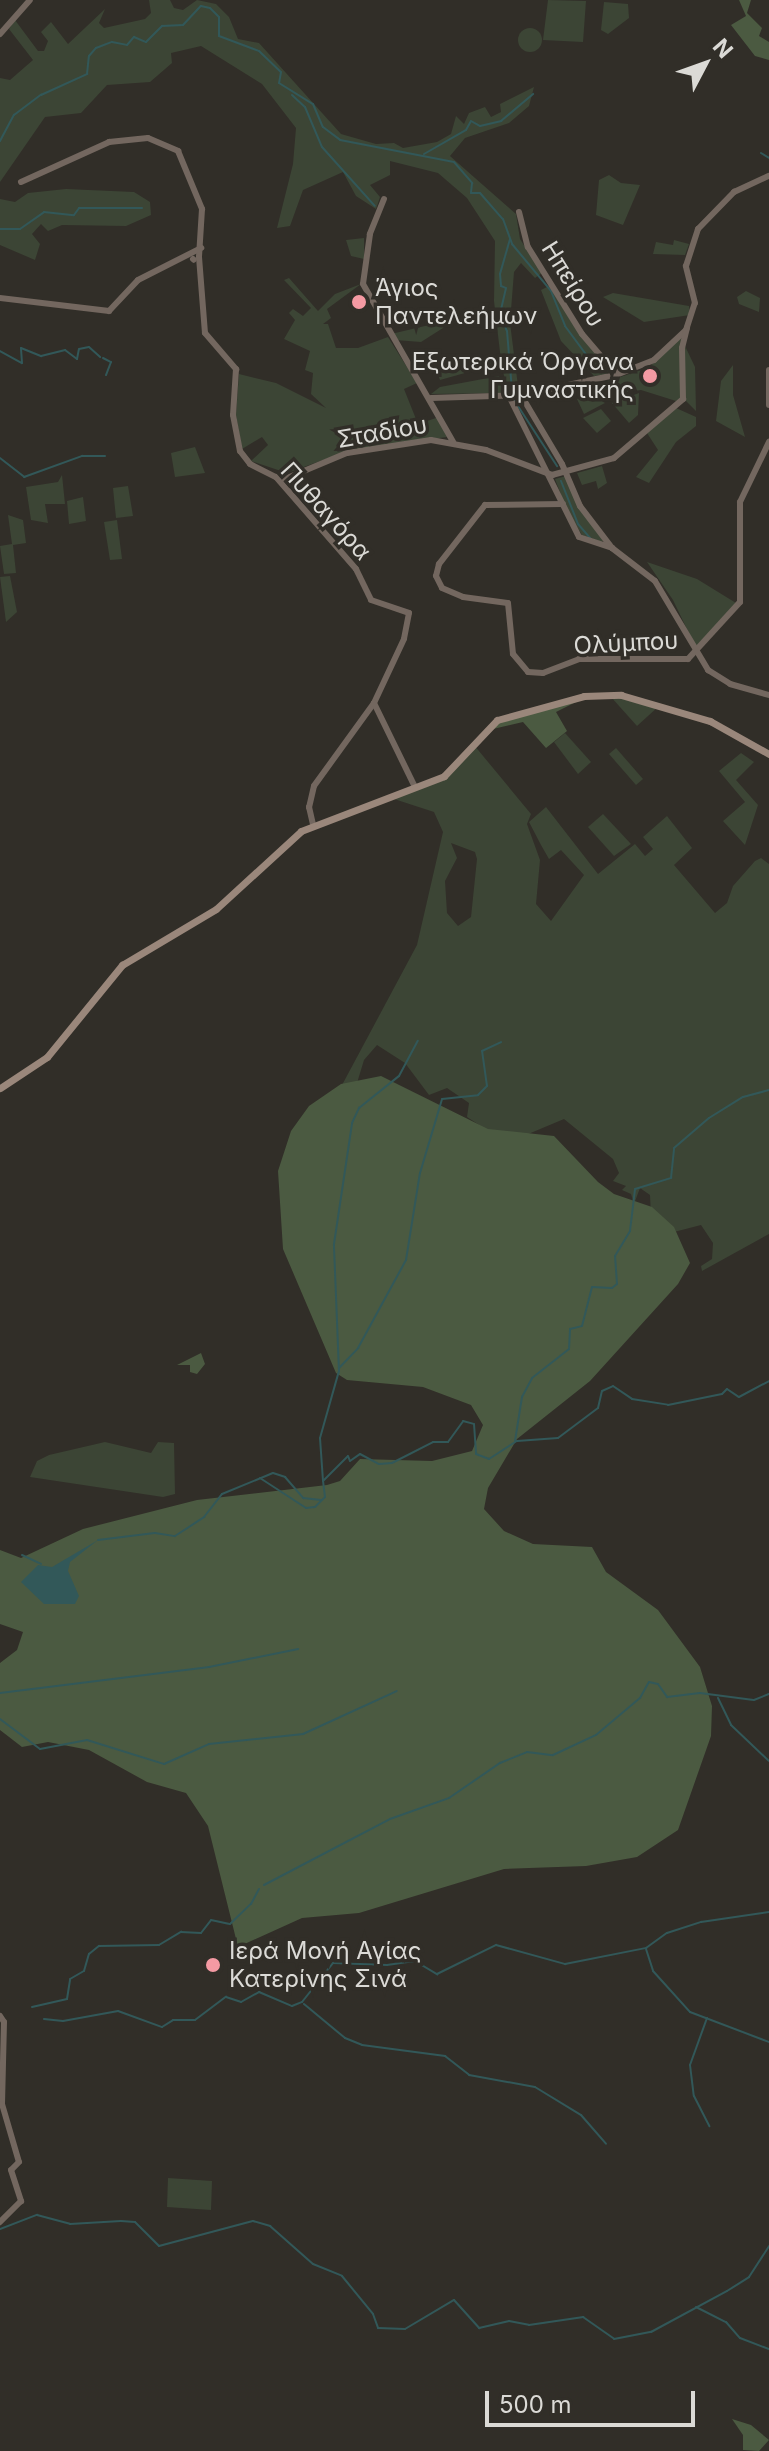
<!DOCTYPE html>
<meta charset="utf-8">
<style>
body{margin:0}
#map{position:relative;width:769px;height:2451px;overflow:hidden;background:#312e28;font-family:Inter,sans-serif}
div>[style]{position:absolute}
.green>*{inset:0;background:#3c4535}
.round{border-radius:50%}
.forest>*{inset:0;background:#4b5a41}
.water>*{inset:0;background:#325859}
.stream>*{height:2px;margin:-1px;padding:0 1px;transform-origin:1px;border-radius:1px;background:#325859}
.tertiary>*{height:6px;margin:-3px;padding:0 3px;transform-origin:3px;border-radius:3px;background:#73675f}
.secondary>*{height:7px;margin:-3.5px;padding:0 3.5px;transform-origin:3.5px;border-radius:3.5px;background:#9a877b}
.dots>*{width:22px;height:22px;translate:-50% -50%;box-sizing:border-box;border:4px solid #312e28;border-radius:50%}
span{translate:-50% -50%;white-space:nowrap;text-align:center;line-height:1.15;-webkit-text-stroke:7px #312e28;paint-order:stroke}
.street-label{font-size:24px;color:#dbdad6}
.poi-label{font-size:24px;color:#dbdad6}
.left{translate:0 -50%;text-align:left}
.right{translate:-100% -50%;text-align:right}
.north{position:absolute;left:665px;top:24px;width:80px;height:80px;-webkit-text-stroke:6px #312e28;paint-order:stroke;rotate:49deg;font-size:22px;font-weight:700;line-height:32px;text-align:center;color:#dbdad6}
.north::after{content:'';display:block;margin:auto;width:28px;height:36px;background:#dbdad6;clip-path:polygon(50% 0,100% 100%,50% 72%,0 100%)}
.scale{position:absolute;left:485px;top:2391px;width:210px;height:36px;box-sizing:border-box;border:4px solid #dbdad6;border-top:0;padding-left:10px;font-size:24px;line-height:28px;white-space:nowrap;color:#dbdad6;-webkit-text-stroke:6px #312e28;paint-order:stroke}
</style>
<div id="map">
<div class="green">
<div style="clip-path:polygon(149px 0,170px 0,174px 8px,183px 10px,197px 0,216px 4px,229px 17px,238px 39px,259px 43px,341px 134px,376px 144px,394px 143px,403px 148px,437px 142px,451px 134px,456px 116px,464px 124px,469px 113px,485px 107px,491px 117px,501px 112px,500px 104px,534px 87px,529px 106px,509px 123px,465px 138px,450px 156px,516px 214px,520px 239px,542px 273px,535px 278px,521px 263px,514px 272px,510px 323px,519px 394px,508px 388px,502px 369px,494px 301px,495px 241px,467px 198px,438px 173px,390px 161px,390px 175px,370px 185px,380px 197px,376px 209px,356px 196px,343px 172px,303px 190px,290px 226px,277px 228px,293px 164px,296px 128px,262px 84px,201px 46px,171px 53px,172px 63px,150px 82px,107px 85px,81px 113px,45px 117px,0 182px,0 78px,10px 80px,33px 60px,9px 29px,15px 20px,38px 51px,44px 51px,48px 41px,41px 32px,51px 22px,68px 44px,105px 9px,99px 23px,104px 28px,145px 19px,151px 13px)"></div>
<div style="clip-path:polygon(548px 0,586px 1px,583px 42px,543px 40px)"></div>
<div style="clip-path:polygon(604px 2px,628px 4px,629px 18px,608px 34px,601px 30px)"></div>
<div class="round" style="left:518px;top:28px;width:24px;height:24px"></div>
<div style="clip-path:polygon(609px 175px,621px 183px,640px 185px,623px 225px,596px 215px,599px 180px)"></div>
<div style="clip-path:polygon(66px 189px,134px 192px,150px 202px,151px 215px,126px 226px,62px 225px,48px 231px,41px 224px,32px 234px,40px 244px,35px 260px,0 245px,0 199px,15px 202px,28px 193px)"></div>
<div style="clip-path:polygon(364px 238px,364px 259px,351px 256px,346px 240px)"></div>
<div style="clip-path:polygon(674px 240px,689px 244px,685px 255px,653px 254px,656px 242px,673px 245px)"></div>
<div style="clip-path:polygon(289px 278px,318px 311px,335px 294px,361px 284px,327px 309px,331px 318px,323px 324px,328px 324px,336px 348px,358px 348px,388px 337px,417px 383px,404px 389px,418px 424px,439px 417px,447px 437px,351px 450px,287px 473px,251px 461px,268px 445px,262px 437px,242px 449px,236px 415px,239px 374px,276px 383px,326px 408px,311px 394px,313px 373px,305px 370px,310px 351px,284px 339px,295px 320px,289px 313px,293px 309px,303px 316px,311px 308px,284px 280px)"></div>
<div style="clip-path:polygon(549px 286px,581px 337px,609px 368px,607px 374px,594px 376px,561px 341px,541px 290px)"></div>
<div style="clip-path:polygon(746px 291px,760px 298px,759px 312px,739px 304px,737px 297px)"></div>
<div style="clip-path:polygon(613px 293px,689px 306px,690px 315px,644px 322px,603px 297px)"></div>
<div style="clip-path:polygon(443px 309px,450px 309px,454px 321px,421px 342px,395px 340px,391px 334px,446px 321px)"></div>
<div style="clip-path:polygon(682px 337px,681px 398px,676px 401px,641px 390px,621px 393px,605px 382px,648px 368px)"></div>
<div style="clip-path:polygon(685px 346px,695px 367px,696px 411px,685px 400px)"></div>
<div style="clip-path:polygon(496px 356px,497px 364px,440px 380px,435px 367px,451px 360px,455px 372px)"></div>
<div style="clip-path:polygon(733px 365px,733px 395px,745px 437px,716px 421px,721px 381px)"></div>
<div style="clip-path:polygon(499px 376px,505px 393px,431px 394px,440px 387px)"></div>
<div style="clip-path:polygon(589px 393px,605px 403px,584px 414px,577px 399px)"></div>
<div style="clip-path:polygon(639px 393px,638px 415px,629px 423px,612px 403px)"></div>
<div style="clip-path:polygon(676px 408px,696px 417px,696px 426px,676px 442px,649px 483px,636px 477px,658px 450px,647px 433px)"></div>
<div style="clip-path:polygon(601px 409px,611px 421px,597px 433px,583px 418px)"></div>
<div style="clip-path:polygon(195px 447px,205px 473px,175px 477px,171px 453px)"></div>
<div style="clip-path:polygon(602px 466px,607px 483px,598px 489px,596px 481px,582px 485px,577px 473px)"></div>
<div style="clip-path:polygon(62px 475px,65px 504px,45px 504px,48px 523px,31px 520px,26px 487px,58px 482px)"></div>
<div style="clip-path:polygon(566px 476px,603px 540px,602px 542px,582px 535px,567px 510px,555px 479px)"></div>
<div style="clip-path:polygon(128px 486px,133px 516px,116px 518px,113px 488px)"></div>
<div style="clip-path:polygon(83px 497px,86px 521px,69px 524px,67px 501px)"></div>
<div style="clip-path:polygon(8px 515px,23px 520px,26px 543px,13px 545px,16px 573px,4px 574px,0 546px,12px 544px)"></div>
<div style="clip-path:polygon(117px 520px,122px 559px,110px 560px,104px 522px)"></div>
<div style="clip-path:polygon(647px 562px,697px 579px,736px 603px,696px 648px,673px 600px)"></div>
<div style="clip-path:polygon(10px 576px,17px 612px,6px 622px,0 577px)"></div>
<div style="clip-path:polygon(611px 697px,619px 698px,659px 706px,637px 726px)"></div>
<div style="clip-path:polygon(565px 733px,591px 762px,578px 774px,554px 742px)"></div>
<div style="clip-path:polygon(evenodd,474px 745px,531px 814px,527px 824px,540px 860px,536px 904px,551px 921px,584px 875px,561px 850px,549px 859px,541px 845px,529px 822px,546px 807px,598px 874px,635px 844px,645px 856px,653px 849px,643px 837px,667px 816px,692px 848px,674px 865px,715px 913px,727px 903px,733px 886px,755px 861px,761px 858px,769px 864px,769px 1234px,702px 1271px,701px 1266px,712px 1259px,713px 1243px,701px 1225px,674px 1232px,651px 1216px,650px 1195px,640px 1188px,634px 1204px,631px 1194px,622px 1190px,626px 1186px,613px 1181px,619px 1173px,613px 1159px,564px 1119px,507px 1143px,467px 1117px,469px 1103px,447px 1088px,429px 1095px,405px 1063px,377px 1045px,364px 1060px,357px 1083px,334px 1100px,417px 945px,443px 832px,434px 812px,391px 798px,446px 778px,474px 745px,451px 843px,475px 852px,477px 859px,471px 917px,458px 926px,447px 913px,445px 881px,457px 858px,451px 843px)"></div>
<div style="clip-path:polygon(616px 748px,643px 779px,636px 785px,609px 754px)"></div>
<div style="clip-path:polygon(741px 753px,754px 762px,736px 780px,758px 805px,745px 845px,723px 821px,745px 802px,719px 771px)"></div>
<div style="clip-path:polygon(603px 814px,631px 844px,614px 856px,588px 827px)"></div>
<div style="clip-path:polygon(105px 1442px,151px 1453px,158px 1442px,174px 1443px,175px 1494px,163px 1497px,30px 1477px,37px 1461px,49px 1455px)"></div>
<div style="clip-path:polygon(168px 2178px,212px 2181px,211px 2210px,167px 2207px)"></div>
</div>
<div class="forest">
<div style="clip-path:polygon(739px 0,751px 0,747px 13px,762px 28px,759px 36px,769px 42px,769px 60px,755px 56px,731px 25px,746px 16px)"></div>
<div style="clip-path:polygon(584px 698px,556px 712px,567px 731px,546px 748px,523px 722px,493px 729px,497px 722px)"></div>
<div style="clip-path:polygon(381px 1076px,488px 1129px,554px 1136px,598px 1182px,614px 1194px,652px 1207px,674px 1227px,690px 1263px,678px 1284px,590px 1381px,517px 1439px,488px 1488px,484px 1509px,504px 1531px,533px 1544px,592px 1547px,606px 1572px,658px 1610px,700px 1667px,712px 1706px,711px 1736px,678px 1830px,637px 1857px,586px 1866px,504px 1869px,359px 1913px,302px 1918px,238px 1947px,208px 1826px,186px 1793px,147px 1782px,89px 1750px,48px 1742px,22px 1747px,0 1730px,0 1663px,17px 1650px,23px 1632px,0 1624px,0 1550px,21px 1558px,83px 1529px,197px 1500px,327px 1485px,340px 1481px,360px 1459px,432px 1461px,472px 1451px,483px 1425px,471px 1405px,423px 1387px,347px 1380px,336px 1373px,283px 1249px,278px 1171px,291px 1131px,309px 1106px,341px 1084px)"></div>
<div style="clip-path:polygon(201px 1353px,205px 1364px,197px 1374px,190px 1372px,190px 1365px,177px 1365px)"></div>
<div style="clip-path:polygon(732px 2419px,751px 2425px,769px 2440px,759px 2451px,743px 2450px,743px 2435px)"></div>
</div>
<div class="water">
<div style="clip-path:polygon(98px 1540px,70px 1562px,68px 1571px,79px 1596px,75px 1604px,44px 1604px,21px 1582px,38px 1565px,52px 1567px)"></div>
</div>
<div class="stream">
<div style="left:292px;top:95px;width:18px;rotate:43deg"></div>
<div style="left:305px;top:107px;width:43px;rotate:67deg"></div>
<div style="left:322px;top:147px;width:79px;rotate:48.1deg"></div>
<div style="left:0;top:141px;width:30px;rotate:-62deg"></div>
<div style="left:14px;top:115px;width:34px;rotate:-37deg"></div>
<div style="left:41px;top:95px;width:51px;rotate:-24.5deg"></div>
<div style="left:87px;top:74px;width:18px;rotate:-84deg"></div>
<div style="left:89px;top:56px;width:11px;rotate:-49deg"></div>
<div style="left:96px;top:48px;width:17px;rotate:-21deg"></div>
<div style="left:112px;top:42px;width:15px;rotate:11deg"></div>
<div style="left:127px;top:45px;width:11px;rotate:-49deg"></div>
<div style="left:134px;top:37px;width:13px;rotate:23deg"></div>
<div style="left:146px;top:42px;width:23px;rotate:-45deg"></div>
<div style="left:162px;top:26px;width:21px;rotate:-3deg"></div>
<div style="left:183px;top:25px;width:26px;rotate:-47deg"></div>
<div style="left:201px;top:6px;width:9px;rotate:13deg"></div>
<div style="left:210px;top:8px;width:13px;rotate:45deg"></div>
<div style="left:219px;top:17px;width:19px;rotate:90deg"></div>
<div style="left:219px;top:36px;width:43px;rotate:20.6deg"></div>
<div style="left:259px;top:51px;width:30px;rotate:44deg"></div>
<div style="left:281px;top:72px;width:11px;rotate:100deg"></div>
<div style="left:279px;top:83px;width:40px;rotate:32deg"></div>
<div style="left:313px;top:104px;width:25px;rotate:67deg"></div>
<div style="left:323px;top:127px;width:21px;rotate:37deg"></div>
<div style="left:340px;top:140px;width:116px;rotate:10.9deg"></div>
<div style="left:454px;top:162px;width:28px;rotate:49deg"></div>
<div style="left:472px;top:183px;width:10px;rotate:96deg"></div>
<div style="left:471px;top:193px;width:9px"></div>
<div style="left:480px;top:193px;width:35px;rotate:49deg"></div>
<div style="left:503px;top:219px;width:27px;rotate:70deg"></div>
<div style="left:512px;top:244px;width:61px;rotate:50.3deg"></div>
<div style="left:551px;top:291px;width:38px;rotate:68deg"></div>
<div style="left:565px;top:326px;width:57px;rotate:53.5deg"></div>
<div style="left:761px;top:153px;width:9px;rotate:32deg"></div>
<div style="left:424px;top:154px;width:48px;rotate:-29.7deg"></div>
<div style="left:466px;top:130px;width:10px;rotate:-61deg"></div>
<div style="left:471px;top:121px;width:10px;rotate:29deg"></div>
<div style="left:480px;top:126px;width:22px;rotate:-13deg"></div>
<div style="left:501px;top:121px;width:42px;rotate:-40.2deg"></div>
<div style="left:0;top:229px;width:20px"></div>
<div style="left:20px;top:229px;width:29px;rotate:-35deg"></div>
<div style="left:44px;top:212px;width:30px;rotate:6deg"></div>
<div style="left:74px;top:215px;width:9px;rotate:-54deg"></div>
<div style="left:79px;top:208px;width:63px"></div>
<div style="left:510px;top:239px;width:36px;rotate:106deg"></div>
<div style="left:500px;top:274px;width:12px;rotate:85deg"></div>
<div style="left:501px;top:286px;width:5px;rotate:22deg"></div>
<div style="left:506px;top:288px;width:27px;rotate:103deg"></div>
<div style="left:500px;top:314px;width:18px;rotate:68deg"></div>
<div style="left:507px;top:331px;width:60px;rotate:85.2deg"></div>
<div style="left:0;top:351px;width:25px;rotate:29deg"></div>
<div style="left:22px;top:363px;width:15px;rotate:-94deg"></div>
<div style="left:21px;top:348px;width:22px;rotate:22deg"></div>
<div style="left:41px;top:356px;width:25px;rotate:-14deg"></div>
<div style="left:65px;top:350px;width:15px;rotate:37deg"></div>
<div style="left:77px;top:359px;width:10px;rotate:-79deg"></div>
<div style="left:79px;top:349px;width:10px;rotate:-11deg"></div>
<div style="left:89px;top:347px;width:15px;rotate:42deg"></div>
<div style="left:103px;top:358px;width:9px;rotate:27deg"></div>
<div style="left:111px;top:362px;width:14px;rotate:111deg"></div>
<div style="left:514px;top:400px;width:79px;rotate:56.9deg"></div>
<div style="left:0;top:458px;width:31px;rotate:38deg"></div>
<div style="left:24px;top:477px;width:62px;rotate:-19.9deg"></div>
<div style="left:82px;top:456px;width:23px"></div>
<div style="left:561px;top:481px;width:46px;rotate:68.4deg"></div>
<div style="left:578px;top:524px;width:20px;rotate:49deg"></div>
<div style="left:339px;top:1368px;width:28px;rotate:-46deg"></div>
<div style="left:358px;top:1348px;width:100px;rotate:-61.4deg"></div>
<div style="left:406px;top:1260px;width:88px;rotate:-80.9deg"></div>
<div style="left:420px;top:1173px;width:77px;rotate:-73.4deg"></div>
<div style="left:442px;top:1099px;width:36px;rotate:-6deg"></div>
<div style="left:478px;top:1095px;width:13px;rotate:-45deg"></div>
<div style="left:487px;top:1086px;width:35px;rotate:-98deg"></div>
<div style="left:482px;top:1051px;width:21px;rotate:-25deg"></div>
<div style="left:515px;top:1441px;width:45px;rotate:-81deg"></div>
<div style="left:522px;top:1397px;width:21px;rotate:-62deg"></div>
<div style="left:532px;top:1378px;width:47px;rotate:-38.1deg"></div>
<div style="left:569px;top:1349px;width:20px;rotate:-87deg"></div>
<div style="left:570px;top:1329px;width:12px;rotate:-14deg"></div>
<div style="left:582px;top:1326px;width:40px;rotate:-75.6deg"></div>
<div style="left:592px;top:1287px;width:20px;rotate:3deg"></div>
<div style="left:612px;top:1288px;width:6px;rotate:-39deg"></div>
<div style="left:617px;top:1284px;width:28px;rotate:-94deg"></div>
<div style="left:615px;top:1256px;width:29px;rotate:-59deg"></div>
<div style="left:630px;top:1231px;width:42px;rotate:-83.2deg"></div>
<div style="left:635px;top:1189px;width:38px;rotate:-17deg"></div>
<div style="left:671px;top:1178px;width:30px;rotate:-84deg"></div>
<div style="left:674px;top:1148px;width:46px;rotate:-40.6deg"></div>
<div style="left:709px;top:1118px;width:40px;rotate:-32deg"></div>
<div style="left:743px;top:1097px;width:27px;rotate:-15deg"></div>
<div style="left:260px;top:1478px;width:55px;rotate:33.1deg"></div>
<div style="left:306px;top:1508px;width:9px;rotate:-6deg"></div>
<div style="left:315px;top:1507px;width:14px;rotate:-45deg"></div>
<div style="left:325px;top:1497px;width:16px;rotate:-97deg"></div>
<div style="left:323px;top:1481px;width:35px;rotate:-45deg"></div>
<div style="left:348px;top:1456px;width:5px;rotate:68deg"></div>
<div style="left:350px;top:1461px;width:12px;rotate:-35deg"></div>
<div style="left:360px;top:1454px;width:21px;rotate:28deg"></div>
<div style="left:379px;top:1464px;width:13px;rotate:-4deg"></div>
<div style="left:392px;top:1463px;width:46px;rotate:-27.1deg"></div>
<div style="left:433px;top:1442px;width:15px"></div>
<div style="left:448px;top:1442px;width:26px;rotate:-54deg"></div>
<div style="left:463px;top:1421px;width:11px;rotate:15deg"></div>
<div style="left:474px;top:1424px;width:30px;rotate:86deg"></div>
<div style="left:476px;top:1454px;width:14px;rotate:21deg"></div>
<div style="left:489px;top:1459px;width:33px;rotate:-33deg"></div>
<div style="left:517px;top:1441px;width:41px;rotate:-4.2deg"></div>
<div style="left:558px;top:1438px;width:50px;rotate:-36.9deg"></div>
<div style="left:598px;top:1408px;width:17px;rotate:-77deg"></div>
<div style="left:602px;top:1391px;width:12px;rotate:-24deg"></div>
<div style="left:613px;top:1386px;width:23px;rotate:34deg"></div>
<div style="left:632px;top:1399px;width:36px;rotate:9deg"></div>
<div style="left:668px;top:1405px;width:55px;rotate:-11.5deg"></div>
<div style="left:722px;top:1394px;width:7px;rotate:-45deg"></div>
<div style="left:727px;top:1389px;width:14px;rotate:34deg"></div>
<div style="left:739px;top:1397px;width:34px;rotate:-28deg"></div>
<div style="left:323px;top:1481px;width:43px;rotate:-94deg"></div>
<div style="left:320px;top:1438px;width:70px;rotate:-74.2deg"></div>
<div style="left:339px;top:1371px;width:127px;rotate:-92.3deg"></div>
<div style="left:334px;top:1244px;width:122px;rotate:-81.5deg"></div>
<div style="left:352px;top:1123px;width:17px;rotate:-65deg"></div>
<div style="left:359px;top:1108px;width:51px;rotate:-38.7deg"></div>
<div style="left:399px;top:1076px;width:40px;rotate:-62deg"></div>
<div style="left:98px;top:1540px;width:57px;rotate:-7deg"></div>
<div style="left:155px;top:1533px;width:20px;rotate:9deg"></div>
<div style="left:175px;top:1536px;width:35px;rotate:-33deg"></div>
<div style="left:204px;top:1517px;width:29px;rotate:-52deg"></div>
<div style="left:222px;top:1494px;width:55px;rotate:-22.4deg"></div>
<div style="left:273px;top:1473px;width:13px;rotate:18deg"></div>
<div style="left:285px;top:1477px;width:28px;rotate:49deg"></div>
<div style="left:303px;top:1498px;width:18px;rotate:6deg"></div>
<div style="left:22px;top:1555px;width:21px;rotate:25deg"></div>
<div style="left:0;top:1693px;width:211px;rotate:-7.1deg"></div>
<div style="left:209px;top:1667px;width:91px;rotate:-11.4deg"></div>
<div style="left:718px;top:1698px;width:30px;rotate:64deg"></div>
<div style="left:731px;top:1725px;width:52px;rotate:43.5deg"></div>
<div style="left:0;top:1719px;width:50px;rotate:36.9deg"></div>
<div style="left:40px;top:1749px;width:48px;rotate:-10.8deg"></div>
<div style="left:87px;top:1740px;width:81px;rotate:17.3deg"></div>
<div style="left:164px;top:1764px;width:49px;rotate:-24deg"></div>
<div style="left:209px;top:1744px;width:95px;rotate:-6.1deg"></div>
<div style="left:303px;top:1734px;width:103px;rotate:-24.6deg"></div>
<div style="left:264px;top:1885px;width:142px;rotate:-27.6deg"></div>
<div style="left:390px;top:1819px;width:63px;rotate:-19.6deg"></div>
<div style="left:449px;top:1798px;width:62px;rotate:-34.5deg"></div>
<div style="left:500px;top:1763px;width:29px;rotate:-22deg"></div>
<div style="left:527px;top:1752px;width:26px;rotate:7deg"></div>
<div style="left:553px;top:1755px;width:47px;rotate:-24.9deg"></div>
<div style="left:596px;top:1735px;width:57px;rotate:-40.1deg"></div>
<div style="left:640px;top:1698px;width:18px;rotate:-61deg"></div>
<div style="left:649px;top:1682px;width:9px;rotate:13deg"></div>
<div style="left:658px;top:1684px;width:16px;rotate:55deg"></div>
<div style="left:667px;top:1697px;width:33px;rotate:-7deg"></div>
<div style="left:700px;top:1693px;width:54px;rotate:7.4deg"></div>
<div style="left:754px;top:1700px;width:16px;rotate:-22deg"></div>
<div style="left:646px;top:1949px;width:23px;rotate:72deg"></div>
<div style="left:653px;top:1971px;width:55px;rotate:47.9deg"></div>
<div style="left:690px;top:2012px;width:85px;rotate:20.8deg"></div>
<div style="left:304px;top:2004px;width:53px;rotate:39.7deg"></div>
<div style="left:345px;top:2038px;width:18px;rotate:22deg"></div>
<div style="left:362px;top:2045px;width:84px;rotate:7.5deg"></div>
<div style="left:445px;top:2056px;width:31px;rotate:38deg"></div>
<div style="left:469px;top:2075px;width:67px;rotate:10.3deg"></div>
<div style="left:535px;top:2087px;width:54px;rotate:31.3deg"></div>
<div style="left:581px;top:2115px;width:38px;rotate:49deg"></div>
<div style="left:32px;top:2007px;width:36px;rotate:-13deg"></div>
<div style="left:67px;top:1999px;width:20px;rotate:-81deg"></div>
<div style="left:70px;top:1979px;width:16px;rotate:-30deg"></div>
<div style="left:84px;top:1971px;width:18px;rotate:-74deg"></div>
<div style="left:89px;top:1954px;width:13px;rotate:-39deg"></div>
<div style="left:99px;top:1946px;width:60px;rotate:-1deg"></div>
<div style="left:159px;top:1945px;width:26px;rotate:-31deg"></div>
<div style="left:181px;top:1932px;width:20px;rotate:3deg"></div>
<div style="left:201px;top:1933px;width:16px;rotate:-52deg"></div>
<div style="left:211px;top:1920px;width:19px;rotate:12deg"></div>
<div style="left:230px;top:1924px;width:29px;rotate:-44deg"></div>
<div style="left:251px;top:1904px;width:17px;rotate:-62deg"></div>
<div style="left:707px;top:2018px;width:50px;rotate:109.9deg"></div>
<div style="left:690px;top:2065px;width:31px;rotate:83deg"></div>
<div style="left:694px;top:2096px;width:34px;rotate:63deg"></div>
<div style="left:44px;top:2019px;width:19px;rotate:6deg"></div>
<div style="left:63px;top:2021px;width:56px;rotate:-10.3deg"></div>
<div style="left:118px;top:2011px;width:47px;rotate:20deg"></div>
<div style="left:162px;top:2027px;width:13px;rotate:-32deg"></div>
<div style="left:173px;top:2020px;width:22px"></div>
<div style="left:195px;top:2020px;width:39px;rotate:-37deg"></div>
<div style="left:226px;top:1997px;width:16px;rotate:18deg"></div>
<div style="left:241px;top:2002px;width:21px;rotate:-29deg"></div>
<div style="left:259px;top:1992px;width:36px;rotate:23deg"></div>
<div style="left:292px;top:2006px;width:11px;rotate:-22deg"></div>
<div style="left:302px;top:2002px;width:50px;rotate:-51.5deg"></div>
<div style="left:333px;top:1963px;width:54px;rotate:2.1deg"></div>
<div style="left:387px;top:1965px;width:28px;rotate:-8deg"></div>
<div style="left:415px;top:1961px;width:26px;rotate:31deg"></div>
<div style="left:437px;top:1974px;width:66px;rotate:-26.2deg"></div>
<div style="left:496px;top:1945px;width:72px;rotate:15.4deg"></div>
<div style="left:565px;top:1964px;width:83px;rotate:-11.2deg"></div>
<div style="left:646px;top:1948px;width:26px;rotate:-36deg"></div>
<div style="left:667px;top:1933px;width:36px;rotate:-18deg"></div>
<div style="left:701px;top:1922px;width:69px;rotate:-8.4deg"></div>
<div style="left:0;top:2229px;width:40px;rotate:-21deg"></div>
<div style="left:37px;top:2215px;width:34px;rotate:15deg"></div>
<div style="left:70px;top:2224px;width:51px;rotate:-3.4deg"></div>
<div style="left:121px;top:2221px;width:14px;rotate:4deg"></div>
<div style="left:135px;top:2222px;width:34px;rotate:45deg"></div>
<div style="left:159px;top:2246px;width:97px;rotate:-14.9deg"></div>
<div style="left:253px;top:2221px;width:18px;rotate:16deg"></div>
<div style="left:270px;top:2226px;width:57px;rotate:41.5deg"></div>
<div style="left:313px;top:2264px;width:31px;rotate:22deg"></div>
<div style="left:342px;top:2276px;width:49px;rotate:50.8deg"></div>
<div style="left:373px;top:2314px;width:15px;rotate:70deg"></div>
<div style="left:378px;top:2328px;width:27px;rotate:2deg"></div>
<div style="left:405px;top:2329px;width:57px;rotate:-30.6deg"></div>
<div style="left:454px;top:2300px;width:38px;rotate:48deg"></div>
<div style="left:479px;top:2328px;width:31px;rotate:-13deg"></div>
<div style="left:509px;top:2321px;width:20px;rotate:11deg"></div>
<div style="left:529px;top:2325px;width:55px;rotate:-8.4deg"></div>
<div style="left:583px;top:2317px;width:38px;rotate:35deg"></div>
<div style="left:614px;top:2339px;width:38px;rotate:-11deg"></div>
<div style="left:651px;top:2332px;width:86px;rotate:-28.3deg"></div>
<div style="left:727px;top:2291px;width:26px;rotate:-32deg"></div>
<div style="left:749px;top:2277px;width:37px;rotate:-57deg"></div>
<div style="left:696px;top:2307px;width:34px;rotate:27deg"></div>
<div style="left:726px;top:2322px;width:21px;rotate:49deg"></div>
<div style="left:740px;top:2338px;width:31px;rotate:21deg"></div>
</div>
<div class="tertiary">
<div style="left:0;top:34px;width:45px;rotate:-48.6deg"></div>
<div style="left:21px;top:182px;width:97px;rotate:-24.4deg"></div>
<div style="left:109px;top:142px;width:39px;rotate:-6deg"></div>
<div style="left:148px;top:138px;width:33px;rotate:23deg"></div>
<div style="left:178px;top:151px;width:63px;rotate:67.5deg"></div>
<div style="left:202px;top:209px;width:48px;rotate:93.6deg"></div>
<div style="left:199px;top:257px;width:76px;rotate:85.5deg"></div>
<div style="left:205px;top:333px;width:48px;rotate:49.3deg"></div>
<div style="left:236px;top:369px;width:46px;rotate:93.7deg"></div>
<div style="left:233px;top:415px;width:37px;rotate:79deg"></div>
<div style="left:240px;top:451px;width:16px;rotate:52deg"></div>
<div style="left:250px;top:464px;width:29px;rotate:27deg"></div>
<div style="left:276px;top:477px;width:122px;rotate:49deg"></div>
<div style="left:356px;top:569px;width:34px;rotate:64deg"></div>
<div style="left:371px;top:600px;width:40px;rotate:18.9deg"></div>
<div style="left:409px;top:613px;width:26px;rotate:101deg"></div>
<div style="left:404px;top:639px;width:71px;rotate:115.1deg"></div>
<div style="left:374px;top:703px;width:102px;rotate:125.9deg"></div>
<div style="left:314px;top:786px;width:22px;rotate:103deg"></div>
<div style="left:309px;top:807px;width:17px;rotate:77deg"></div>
<div style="left:384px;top:199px;width:38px;rotate:112deg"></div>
<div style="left:370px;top:234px;width:50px;rotate:98deg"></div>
<div style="left:363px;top:284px;width:182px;rotate:60.3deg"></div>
<div style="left:519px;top:212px;width:36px;rotate:76deg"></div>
<div style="left:528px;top:247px;width:102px;rotate:58.2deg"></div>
<div style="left:582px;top:334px;width:46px;rotate:49.4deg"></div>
<div style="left:193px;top:259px;width:1px;rotate:45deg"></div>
<div style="left:0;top:298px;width:110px;rotate:6.8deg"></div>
<div style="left:109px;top:311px;width:42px;rotate:-46.9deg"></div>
<div style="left:138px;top:280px;width:71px;rotate:-26.9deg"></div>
<div style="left:615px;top:368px;width:6px;rotate:59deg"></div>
<div style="left:618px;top:373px;width:5px;rotate:158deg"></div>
<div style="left:613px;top:375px;width:4px;rotate:-117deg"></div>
<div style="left:611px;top:371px;width:5px;rotate:-37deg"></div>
<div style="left:769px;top:370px;width:35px;rotate:90deg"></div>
<div style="left:616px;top:375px;width:41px;rotate:-21.5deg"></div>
<div style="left:654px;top:360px;width:44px;rotate:-43.2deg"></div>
<div style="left:686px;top:330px;width:28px;rotate:-72deg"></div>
<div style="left:695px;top:303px;width:38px;rotate:-104deg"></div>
<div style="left:686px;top:266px;width:39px;rotate:-72deg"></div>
<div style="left:698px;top:229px;width:52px;rotate:-45.8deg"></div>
<div style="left:734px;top:192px;width:38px;rotate:-25deg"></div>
<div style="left:521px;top:395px;width:80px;rotate:59.3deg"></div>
<div style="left:562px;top:464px;width:46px;rotate:66.8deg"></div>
<div style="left:580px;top:506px;width:53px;rotate:52.7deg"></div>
<div style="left:509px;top:396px;width:157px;rotate:63.6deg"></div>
<div style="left:579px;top:537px;width:35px;rotate:18deg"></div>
<div style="left:612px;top:548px;width:54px;rotate:37.5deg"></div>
<div style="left:655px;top:581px;width:104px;rotate:59.2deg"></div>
<div style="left:708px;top:670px;width:26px;rotate:32deg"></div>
<div style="left:730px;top:684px;width:41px;rotate:15.8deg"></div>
<div style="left:431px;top:398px;width:90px;rotate:-1.9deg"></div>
<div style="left:521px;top:395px;width:96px;rotate:-12deg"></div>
<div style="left:280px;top:481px;width:73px;rotate:-22.7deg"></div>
<div style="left:347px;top:453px;width:85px;rotate:-8.8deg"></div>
<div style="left:431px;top:440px;width:56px;rotate:10.3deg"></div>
<div style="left:486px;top:450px;width:71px;rotate:20.7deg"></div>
<div style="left:552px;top:475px;width:64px;rotate:-15.3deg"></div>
<div style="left:614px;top:458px;width:91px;rotate:-40.5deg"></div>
<div style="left:683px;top:399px;width:51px;rotate:-91.1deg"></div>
<div style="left:682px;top:348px;width:21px;rotate:-76deg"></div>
<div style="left:563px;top:504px;width:78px;rotate:179.3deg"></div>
<div style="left:485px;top:505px;width:75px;rotate:127.9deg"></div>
<div style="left:439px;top:564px;width:12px;rotate:104deg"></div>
<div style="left:436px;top:576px;width:13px;rotate:63deg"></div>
<div style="left:442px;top:588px;width:23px;rotate:23deg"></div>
<div style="left:463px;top:597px;width:45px;rotate:7.6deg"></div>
<div style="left:508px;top:603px;width:51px;rotate:84.4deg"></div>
<div style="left:513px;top:654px;width:23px;rotate:50deg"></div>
<div style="left:528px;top:672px;width:15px;rotate:4deg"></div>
<div style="left:543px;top:673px;width:39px;rotate:-21deg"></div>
<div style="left:579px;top:659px;width:109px"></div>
<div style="left:688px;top:659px;width:77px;rotate:-47.6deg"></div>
<div style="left:740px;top:602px;width:100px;rotate:-90deg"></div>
<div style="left:740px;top:502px;width:67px;rotate:-64.2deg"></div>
<div style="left:374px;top:703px;width:93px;rotate:64deg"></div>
<div style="left:0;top:2016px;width:7px;rotate:56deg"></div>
<div style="left:4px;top:2022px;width:82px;rotate:91.4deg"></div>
<div style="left:2px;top:2104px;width:60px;rotate:73.7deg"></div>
<div style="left:19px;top:2162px;width:11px;rotate:135deg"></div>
<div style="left:11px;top:2170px;width:33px;rotate:72deg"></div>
<div style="left:21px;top:2201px;width:30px;rotate:135deg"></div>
</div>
<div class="secondary">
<div style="left:0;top:1088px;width:56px;rotate:-33.4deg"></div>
<div style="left:47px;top:1057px;width:119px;rotate:-50.8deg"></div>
<div style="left:122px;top:965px;width:109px;rotate:-30.8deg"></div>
<div style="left:216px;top:909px;width:115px;rotate:-42.5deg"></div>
<div style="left:301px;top:831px;width:153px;rotate:-21deg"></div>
<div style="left:444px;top:776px;width:77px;rotate:-46.6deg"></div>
<div style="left:497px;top:720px;width:90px;rotate:-15.4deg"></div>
<div style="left:584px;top:696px;width:37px;rotate:-2deg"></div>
<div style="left:621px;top:695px;width:93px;rotate:16.3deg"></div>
<div style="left:710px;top:721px;width:68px;rotate:29.2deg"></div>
</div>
<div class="dots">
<div style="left:359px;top:302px;background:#f49aa3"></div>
<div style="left:650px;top:376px;background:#f49aa3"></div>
<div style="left:213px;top:1965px;background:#f49aa3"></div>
</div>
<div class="street-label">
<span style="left:573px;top:284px;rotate:58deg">Ηπείρου</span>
<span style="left:382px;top:432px;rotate:-10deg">Σταδίου</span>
<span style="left:326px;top:511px;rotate:48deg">Πυθαγόρα</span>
<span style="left:626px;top:643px;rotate:-3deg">Ολύμπου</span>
</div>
<div class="poi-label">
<span class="left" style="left:375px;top:302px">Άγιος<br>Παντελεήμων</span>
<span class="right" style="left:634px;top:376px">Εξωτερικά Όργανα<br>Γυμναστικής</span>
<span class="left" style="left:229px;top:1965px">Ιερά Μονή Αγίας<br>Κατερίνης Σινά</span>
</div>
<div class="north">N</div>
<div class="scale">500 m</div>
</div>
